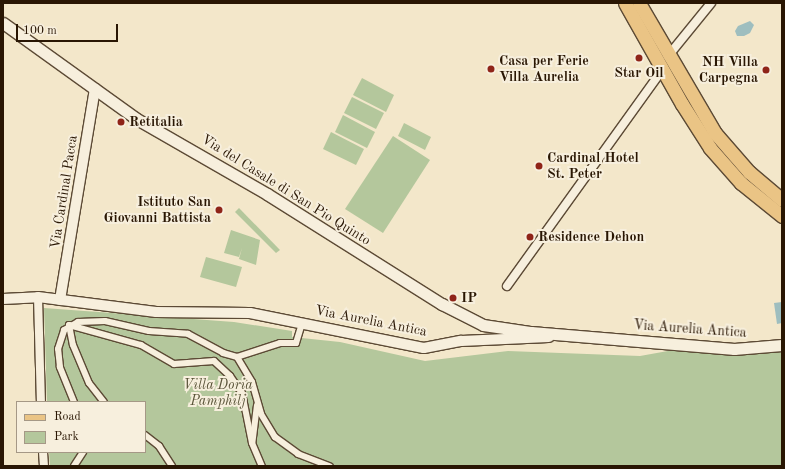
<!DOCTYPE html>
<style>
body{margin:0}
#map{position:relative;width:785px;height:469px;overflow:hidden;background:#f3e7ca;font-family:"Old Standard TT",serif}
div>[style]{position:absolute}
.green>*{inset:0;background:#b4c79c}
.water>*{inset:0;background:#9ebebf}
.roads{filter:drop-shadow(1px 0 #5c4a35) drop-shadow(-1px 0 #5c4a35) drop-shadow(0 1px #5c4a35) drop-shadow(0 -1px #5c4a35)}
.pedestrian>*{height:6px;margin:-3px;padding:0 3px;transform-origin:3px;border-radius:3px;background:#f7efdd}
.minor>*{height:8px;margin:-4px;padding:0 4px;transform-origin:4px;border-radius:4px;background:#f7efdd}
.tertiary>*{height:10px;margin:-5px;padding:0 5px;transform-origin:5px;border-radius:5px;background:#f7efdd}
.secondary>*{height:11px;margin:-5.5px;padding:0 5.5px;transform-origin:5.5px;border-radius:5.5px;background:#f7efdd}
.primary>*{height:13px;margin:-6.5px;padding:0 6.5px;transform-origin:6.5px;border-radius:6.5px;background:#eac485}
.dots>*{width:11px;height:11px;translate:-50% -50%;box-sizing:border-box;border:2px solid #f7efdd;border-radius:50%}
span{translate:-50% -50%;white-space:nowrap;text-align:center;line-height:1.15;-webkit-text-stroke:4px #f7efdd;paint-order:stroke}
.poi-label{font-size:14px;color:#291603;font-weight:700}
.left{translate:0 -50%;text-align:left}
.right{translate:-100% -50%;text-align:right}
.street-label{font-size:14px;color:#291603}
.park-label{font-size:14px;color:#5a5439;font-style:italic}
.frame{position:absolute;inset:0;border:4px solid #291603;pointer-events:none}
.legend{position:absolute;left:16px;top:401px;width:130px;height:52px;box-sizing:border-box;background:#f7efdd;border:1px solid #a59886;margin:0;padding:5px 7px;list-style:none;font-size:12px;color:#291603}
.legend li{display:flex;align-items:center;gap:8px;height:20px}
.legend b{width:20px;border:1px solid #a59886}
.scale{position:absolute;left:16px;top:24px;width:102px;height:18px;box-sizing:border-box;border:2px solid #291603;border-top:0;padding-left:5px;font-size:12px;line-height:14px;white-space:nowrap;color:#291603;-webkit-text-stroke:3px #f7efdd;paint-order:stroke}
</style>
<div id="map">
<div class="green">
<div style="clip-path:polygon(362px 78px,394px 95px,386px 112px,353px 95px)"></div>
<div style="clip-path:polygon(352px 97px,384px 113px,376px 129px,344px 113px)"></div>
<div style="clip-path:polygon(343px 115px,375px 132px,367px 148px,335px 132px)"></div>
<div style="clip-path:polygon(404px 123px,431px 137px,425px 150px,398px 136px)"></div>
<div style="clip-path:polygon(331px 132px,364px 149px,356px 165px,323px 149px)"></div>
<div style="clip-path:polygon(393px 136px,430px 160px,383px 233px,345px 209px)"></div>
<div style="clip-path:polygon(239px 208px,280px 250px,276px 253px,235px 212px)"></div>
<div style="clip-path:polygon(231px 230px,260px 240px,256px 265px,239px 259px,242px 248px,239px 257px,224px 253px)"></div>
<div style="clip-path:polygon(206px 257px,242px 267px,236px 287px,200px 277px)"></div>
<div style="clip-path:polygon(44px 308px,234px 322px,292px 331px,292px 337px,340px 342px,425px 361px,508px 351px,640px 356px,679px 349px,782px 349px,782px 466px,50px 466px,49px 452px,145px 452px,145px 402px,47px 402px)"></div>
</div>
<div class="water">
<div style="clip-path:polygon(750px 21px,754px 25px,750px 33px,744px 36px,737px 36px,735px 31px,738px 26px)"></div>
<div style="clip-path:polygon(782px 302px,782px 323px,777px 324px,774px 303px)"></div>
</div>
<div class="roads">
<div class="pedestrian">
<div style="left:69px;top:325px;width:75px;rotate:15.5deg"></div>
<div style="left:141px;top:345px;width:38px;rotate:30deg"></div>
<div style="left:174px;top:364px;width:40px;rotate:-4.3deg"></div>
<div style="left:214px;top:361px;width:22px;rotate:43deg"></div>
<div style="left:230px;top:376px;width:21px;rotate:55deg"></div>
<div style="left:242px;top:393px;width:51px;rotate:78.7deg"></div>
<div style="left:69px;top:325px;width:20px;rotate:79deg"></div>
<div style="left:73px;top:345px;width:41px;rotate:67.2deg"></div>
<div style="left:89px;top:383px;width:24px;rotate:52deg"></div>
<div style="left:237px;top:357px;width:29px;rotate:59deg"></div>
<div style="left:252px;top:382px;width:33px;rotate:74deg"></div>
<div style="left:261px;top:414px;width:27px;rotate:59deg"></div>
<div style="left:275px;top:437px;width:29px;rotate:36deg"></div>
<div style="left:298px;top:454px;width:34px;rotate:21deg"></div>
<div style="left:74px;top:402px;width:38px;rotate:-112deg"></div>
<div style="left:60px;top:367px;width:18px;rotate:-96deg"></div>
<div style="left:58px;top:349px;width:20px;rotate:-72deg"></div>
<div style="left:64px;top:330px;width:16px;rotate:-30deg"></div>
<div style="left:78px;top:322px;width:27px;rotate:-2deg"></div>
<div style="left:105px;top:321px;width:45px;rotate:12.8deg"></div>
<div style="left:149px;top:331px;width:39px;rotate:4deg"></div>
<div style="left:188px;top:334px;width:40px;rotate:28deg"></div>
<div style="left:223px;top:353px;width:15px;rotate:16deg"></div>
<div style="left:237px;top:357px;width:45px;rotate:-18deg"></div>
<div style="left:280px;top:343px;width:16px"></div>
<div style="left:296px;top:343px;width:21px;rotate:-73deg"></div>
<div style="left:257px;top:405px;width:38px;rotate:97deg"></div>
<div style="left:252px;top:443px;width:25px;rotate:67deg"></div>
<div style="left:145px;top:435px;width:18px;rotate:38deg"></div>
<div style="left:159px;top:446px;width:24px;rotate:57deg"></div>
<div style="left:74px;top:466px;width:17px;rotate:-57deg"></div>
</div>
<div class="minor">
<div style="left:668px;top:56px;width:68px;rotate:-50.9deg"></div>
<div style="left:507px;top:286px;width:266px;rotate:-54.3deg"></div>
<div style="left:38px;top:297px;width:105px;rotate:88.4deg"></div>
<div style="left:43px;top:452px;width:14px;rotate:86deg"></div>
</div>
<div class="tertiary">
<div style="left:3px;top:299px;width:35px;rotate:-3deg"></div>
<div style="left:38px;top:297px;width:119px;rotate:7.2deg"></div>
<div style="left:156px;top:312px;width:94px;rotate:0.6deg"></div>
<div style="left:250px;top:313px;width:177px;rotate:11.4deg"></div>
<div style="left:424px;top:348px;width:38px;rotate:-11deg"></div>
<div style="left:461px;top:341px;width:88px;rotate:-2.6deg"></div>
<div style="left:60px;top:300px;width:214px;rotate:-80.6deg"></div>
</div>
<div class="secondary">
<div style="left:3px;top:23px;width:163px;rotate:35.7deg"></div>
<div style="left:135px;top:118px;width:152px;rotate:29.9deg"></div>
<div style="left:267px;top:194px;width:207px;rotate:32.2deg"></div>
<div style="left:442px;top:304px;width:46px;rotate:27.1deg"></div>
<div style="left:483px;top:325px;width:49px;rotate:8.3deg"></div>
<div style="left:531px;top:332px;width:204px;rotate:4.8deg"></div>
<div style="left:734px;top:349px;width:48px;rotate:-4.8deg"></div>
</div>
<div class="primary">
<div style="left:625px;top:3px;width:116px;rotate:60.6deg"></div>
<div style="left:682px;top:104px;width:52px;rotate:57.5deg"></div>
<div style="left:710px;top:148px;width:47px;rotate:48.5deg"></div>
<div style="left:741px;top:183px;width:53px;rotate:38.8deg"></div>
<div style="left:639px;top:3px;width:151px;rotate:59.7deg"></div>
<div style="left:715px;top:133px;width:52px;rotate:48.9deg"></div>
<div style="left:749px;top:172px;width:43px;rotate:40.3deg"></div>
</div>
</div>
<div class="dots">
<div style="left:639px;top:58px;background:#8f2418"></div>
<div style="left:491px;top:69px;background:#8f2418"></div>
<div style="left:766px;top:70px;background:#8f2418"></div>
<div style="left:121px;top:122px;background:#8f2418"></div>
<div style="left:539px;top:166px;background:#8f2418"></div>
<div style="left:219px;top:210px;background:#8f2418"></div>
<div style="left:530px;top:237px;background:#8f2418"></div>
<div style="left:453px;top:298px;background:#8f2418"></div>
</div>
<div class="poi-label">
<span class="left" style="left:499px;top:69px">Casa per Ferie<br>Villa Aurelia</span>
<span class="right" style="left:758px;top:70px">NH Villa<br>Carpegna</span>
<span style="left:639px;top:73px">Star Oil</span>
<span class="left" style="left:129px;top:122px">Retitalia</span>
<span class="left" style="left:547px;top:166px">Cardinal Hotel<br>St. Peter</span>
<span class="right" style="left:211px;top:210px">Istituto San<br>Giovanni Battista</span>
<span class="left" style="left:538px;top:237px">Residence Dehon</span>
<span class="left" style="left:461px;top:298px">IP</span>
</div>
<div class="street-label">
<span style="left:286px;top:190px;rotate:32deg">Via del Casale di San Pio Quinto</span>
<span style="left:64px;top:192px;rotate:-81deg">Via Cardinal Pacca</span>
<span style="left:371px;top:321px;rotate:11deg">Via Aurelia Antica</span>
<span style="left:690px;top:329px;rotate:4deg">Via Aurelia Antica</span>
</div>
<div class="park-label">
<span style="left:218px;top:393px">Villa Doria<br>Pamphilj</span>
</div>
<div class="frame"></div>
<ul class="legend">
<li><b style="height:5px;background:#eac485"></b>Road</li>
<li><b style="height:11px;background:#b4c79c"></b>Park</li>
</ul>
<div class="scale">100 m</div>
</div>
